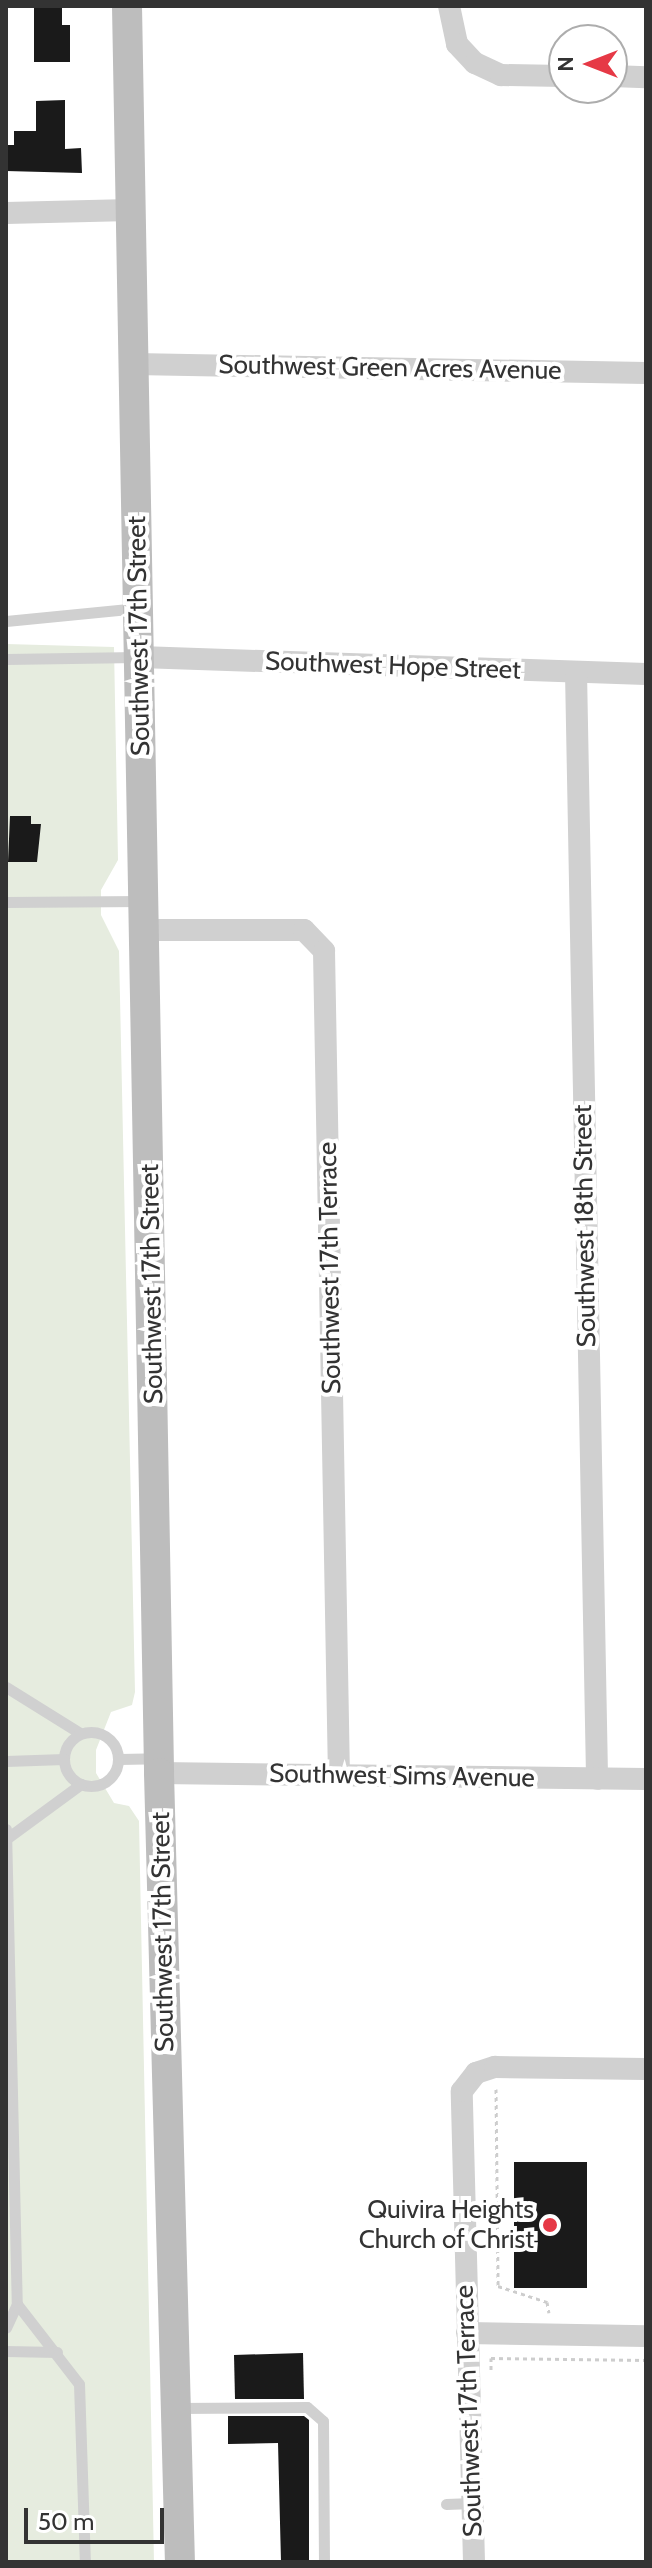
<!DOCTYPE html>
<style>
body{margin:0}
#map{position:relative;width:652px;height:2568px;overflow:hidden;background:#fff;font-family:Cabin,sans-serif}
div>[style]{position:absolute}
.green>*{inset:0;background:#e6ecdf}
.building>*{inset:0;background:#1a1a1a}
.path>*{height:3px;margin-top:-1.5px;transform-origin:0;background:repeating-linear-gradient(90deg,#cdcdcd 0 4px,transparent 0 8px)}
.service>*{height:11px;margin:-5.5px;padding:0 5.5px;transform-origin:5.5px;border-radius:5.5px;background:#d0d0d0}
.service>.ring{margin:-5.5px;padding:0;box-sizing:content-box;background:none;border:11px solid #d0d0d0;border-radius:50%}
.minor>*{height:22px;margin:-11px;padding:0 11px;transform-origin:11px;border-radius:11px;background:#d0d0d0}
.secondary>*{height:30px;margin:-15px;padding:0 15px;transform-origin:15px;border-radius:15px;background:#bdbdbd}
.dots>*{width:22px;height:22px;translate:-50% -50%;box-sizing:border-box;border:4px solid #fff;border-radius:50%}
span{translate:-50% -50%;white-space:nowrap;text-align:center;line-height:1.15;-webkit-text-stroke:8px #fff;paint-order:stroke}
.street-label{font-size:26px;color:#333}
.poi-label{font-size:26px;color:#333}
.right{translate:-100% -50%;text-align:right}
.frame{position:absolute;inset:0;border:8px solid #333;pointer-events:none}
.north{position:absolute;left:548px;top:24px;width:80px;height:80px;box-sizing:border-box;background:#fff;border:2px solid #adadad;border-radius:50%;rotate:270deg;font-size:22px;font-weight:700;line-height:32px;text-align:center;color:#333}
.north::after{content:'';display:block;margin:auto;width:28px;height:36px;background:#e63946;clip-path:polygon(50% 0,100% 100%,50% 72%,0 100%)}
.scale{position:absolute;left:24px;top:2508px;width:140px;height:36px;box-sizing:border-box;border:4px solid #333;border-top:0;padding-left:10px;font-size:24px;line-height:28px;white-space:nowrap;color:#333;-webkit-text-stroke:6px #fff;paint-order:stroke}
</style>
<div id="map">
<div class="green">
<div style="clip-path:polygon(6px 644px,114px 647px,118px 860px,101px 890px,101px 915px,119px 951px,135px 1692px,132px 1705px,111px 1712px,96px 1750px,96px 1773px,114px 1803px,129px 1806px,139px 1821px,154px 2562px,6px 2562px)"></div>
</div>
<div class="building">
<div style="clip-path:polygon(34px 6px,62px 6px,62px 25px,70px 25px,70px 62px,34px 62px)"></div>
<div style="clip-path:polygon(65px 100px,65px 149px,81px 148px,82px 173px,6px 171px,6px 145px,14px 145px,14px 131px,36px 131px,36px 101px)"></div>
<div style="clip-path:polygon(10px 816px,31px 816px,31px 824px,41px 824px,37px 862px,8px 862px)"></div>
<div style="clip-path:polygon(514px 2162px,587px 2162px,587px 2288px,514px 2288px)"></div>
<div style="clip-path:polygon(303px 2353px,304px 2399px,235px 2399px,234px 2355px)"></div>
<div style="clip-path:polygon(228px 2416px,304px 2416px,309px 2420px,309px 2562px,281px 2562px,278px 2443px,228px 2444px)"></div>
</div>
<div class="path">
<div style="left:496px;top:2089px;width:197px;rotate:89.4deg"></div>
<div style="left:498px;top:2286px;width:52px;rotate:18.1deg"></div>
<div style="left:547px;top:2302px;width:11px;rotate:80deg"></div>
<div style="left:491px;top:2358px;width:12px;rotate:90deg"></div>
<div style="left:491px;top:2358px;width:155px;rotate:0.7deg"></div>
</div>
<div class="service">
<div style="left:6px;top:621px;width:133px;rotate:-5.6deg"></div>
<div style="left:6px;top:659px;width:131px;rotate:-0.9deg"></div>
<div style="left:6px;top:902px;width:137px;rotate:-0.4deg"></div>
<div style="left:6px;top:1687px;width:87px;rotate:31.9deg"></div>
<div class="ring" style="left:64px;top:1732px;width:43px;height:43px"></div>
<div style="left:119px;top:1759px;width:39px;rotate:-1deg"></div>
<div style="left:6px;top:1761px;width:58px;rotate:-2deg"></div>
<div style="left:6px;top:1829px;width:475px;rotate:88.7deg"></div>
<div style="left:17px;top:2304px;width:26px;rotate:115deg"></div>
<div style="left:6px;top:1839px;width:93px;rotate:-36.3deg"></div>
<div style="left:17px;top:2304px;width:101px;rotate:52.2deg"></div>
<div style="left:79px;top:2384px;width:178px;rotate:88.1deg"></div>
<div style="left:6px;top:2351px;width:51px;rotate:1.1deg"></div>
<div style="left:176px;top:2408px;width:131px;rotate:-0.4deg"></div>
<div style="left:307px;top:2407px;width:21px;rotate:41deg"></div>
<div style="left:323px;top:2421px;width:141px;rotate:89.6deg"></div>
<div style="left:446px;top:2504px;width:26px;rotate:-2deg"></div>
</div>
<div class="minor">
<div style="left:449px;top:6px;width:39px;rotate:78deg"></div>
<div style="left:457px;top:44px;width:26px;rotate:47deg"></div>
<div style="left:475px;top:63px;width:29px;rotate:25deg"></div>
<div style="left:501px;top:75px;width:63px;rotate:0.9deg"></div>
<div style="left:612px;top:76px;width:34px;rotate:2deg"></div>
<div style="left:6px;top:213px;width:125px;rotate:-1.4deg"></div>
<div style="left:134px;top:364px;width:512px;rotate:1.01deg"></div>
<div style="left:140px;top:657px;width:506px;rotate:1.92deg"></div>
<div style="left:576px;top:672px;width:1107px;rotate:88.91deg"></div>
<div style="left:144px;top:930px;width:160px"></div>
<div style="left:304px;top:930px;width:29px;rotate:46deg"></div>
<div style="left:324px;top:951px;width:824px;rotate:88.96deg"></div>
<div style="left:159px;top:1773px;width:487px;rotate:0.7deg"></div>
<div style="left:467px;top:2333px;width:179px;rotate:1deg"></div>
<div style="left:474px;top:2562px;width:471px;rotate:-91.5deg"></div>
<div style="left:462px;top:2091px;width:23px;rotate:-52deg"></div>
<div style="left:476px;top:2073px;width:20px;rotate:-18deg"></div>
<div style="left:495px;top:2067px;width:151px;rotate:0.8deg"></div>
</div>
<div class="secondary">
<div style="left:127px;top:6px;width:1767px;rotate:88.96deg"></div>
<div style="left:159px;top:1773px;width:789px;rotate:88.48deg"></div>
</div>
<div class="dots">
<div style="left:550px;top:2225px;background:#e63946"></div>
</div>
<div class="street-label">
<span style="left:390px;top:368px;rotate:1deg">Southwest Green Acres Avenue</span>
<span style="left:139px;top:636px;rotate:-91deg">Southwest 17th Street</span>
<span style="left:393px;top:666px;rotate:2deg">Southwest Hope Street</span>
<span style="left:585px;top:1226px;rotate:-91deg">Southwest 18th Street</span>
<span style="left:330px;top:1268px;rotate:-91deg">Southwest 17th Terrace</span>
<span style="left:152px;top:1284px;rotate:-91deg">Southwest 17th Street</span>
<span style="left:402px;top:1776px;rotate:1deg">Southwest Sims Avenue</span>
<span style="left:163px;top:1932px;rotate:-91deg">Southwest 17th Street</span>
<span style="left:469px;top:2411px;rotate:-92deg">Southwest 17th Terrace</span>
</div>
<div class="poi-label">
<span class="right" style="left:534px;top:2225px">Quivira Heights<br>Church of Christ</span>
</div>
<div class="frame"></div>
<div class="north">N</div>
<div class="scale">50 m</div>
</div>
